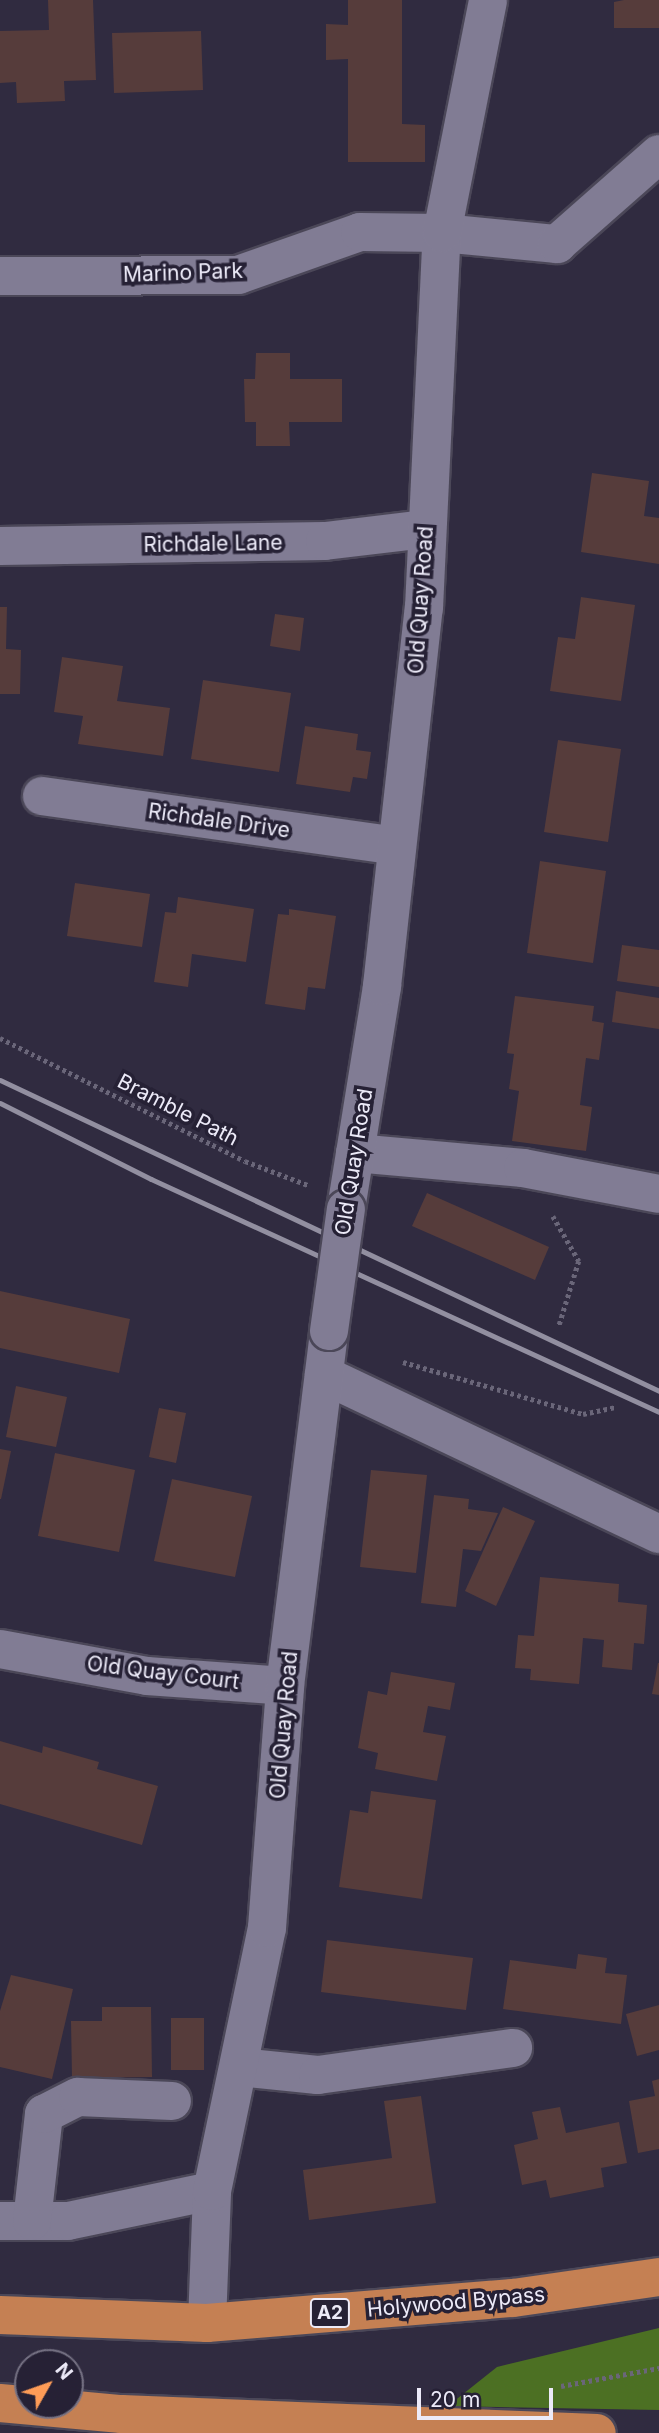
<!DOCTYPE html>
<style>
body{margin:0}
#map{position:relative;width:659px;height:2433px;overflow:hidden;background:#302b40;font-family:Inter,sans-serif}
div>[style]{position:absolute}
.forest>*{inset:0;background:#4c7023}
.building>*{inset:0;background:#563c3b}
.path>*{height:4.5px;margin-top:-2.25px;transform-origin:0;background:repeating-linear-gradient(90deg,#6a6679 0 3.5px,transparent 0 7px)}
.roads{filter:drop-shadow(2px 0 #4b4758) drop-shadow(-2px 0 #4b4758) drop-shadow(0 2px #4b4758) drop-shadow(0 -2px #4b4758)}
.minor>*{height:38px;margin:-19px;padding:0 19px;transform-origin:19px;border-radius:19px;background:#817c94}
.highway>*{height:38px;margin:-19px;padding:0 19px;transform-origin:19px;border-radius:19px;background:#c58053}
.rail>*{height:5px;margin:-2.5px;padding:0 2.5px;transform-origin:2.5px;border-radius:2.5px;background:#928fa0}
.bridges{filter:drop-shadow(2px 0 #4b4758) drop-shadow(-2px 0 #4b4758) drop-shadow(0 2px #4b4758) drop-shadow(0 -2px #4b4758)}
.minor-bridge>*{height:38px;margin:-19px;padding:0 19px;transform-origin:19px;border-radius:19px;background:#817c94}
span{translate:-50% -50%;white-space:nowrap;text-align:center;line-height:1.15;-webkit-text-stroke:7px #262135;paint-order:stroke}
.shield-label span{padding:2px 5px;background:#262135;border:2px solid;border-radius:5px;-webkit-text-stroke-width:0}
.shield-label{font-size:19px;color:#eceaf8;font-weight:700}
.street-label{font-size:21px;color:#eceaf8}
.north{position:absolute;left:14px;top:2349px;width:70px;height:70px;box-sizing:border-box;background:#262135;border:2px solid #757183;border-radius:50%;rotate:50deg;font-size:19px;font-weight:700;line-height:28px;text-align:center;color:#eceaf8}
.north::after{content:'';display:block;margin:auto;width:24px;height:32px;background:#fe9c57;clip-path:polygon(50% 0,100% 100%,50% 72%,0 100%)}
.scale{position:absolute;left:417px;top:2388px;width:136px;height:32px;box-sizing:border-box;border:4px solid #eceaf8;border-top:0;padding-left:9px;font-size:21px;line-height:24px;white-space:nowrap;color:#eceaf8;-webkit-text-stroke:5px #262135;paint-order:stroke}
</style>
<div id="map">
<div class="forest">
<div style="clip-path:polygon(659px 2328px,659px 2410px,448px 2406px,497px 2367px)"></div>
</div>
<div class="building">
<div style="clip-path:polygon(48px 0,93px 0,96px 80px,64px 81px,65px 101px,17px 103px,16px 82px,0 83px,0 31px,49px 30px)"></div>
<div style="clip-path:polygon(348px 0,402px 0,402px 124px,425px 125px,425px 162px,348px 162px,348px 59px,326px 60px,326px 24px,348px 25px)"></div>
<div style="clip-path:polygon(624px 0,659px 0,659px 28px,614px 28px,614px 2px)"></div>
<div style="clip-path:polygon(201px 31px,203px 90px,114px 93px,112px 33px)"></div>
<div style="clip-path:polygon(256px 353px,290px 353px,290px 379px,342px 379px,342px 422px,289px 422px,290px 446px,256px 446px,256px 422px,245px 422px,244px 379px,255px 379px)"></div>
<div style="clip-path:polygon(592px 473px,649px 481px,644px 516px,659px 518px,659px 564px,581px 552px)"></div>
<div style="clip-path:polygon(581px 597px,635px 605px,621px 701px,550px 691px,558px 637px,575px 639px)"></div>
<div style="clip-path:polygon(0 607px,7px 607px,6px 649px,21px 650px,20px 694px,0 694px)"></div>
<div style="clip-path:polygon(275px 614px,304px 618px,300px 651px,270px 646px)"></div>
<div style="clip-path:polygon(62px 657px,123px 666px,117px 701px,170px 708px,163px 756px,78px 744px,83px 716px,54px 712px)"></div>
<div style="clip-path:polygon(203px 680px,291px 693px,279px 772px,191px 759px)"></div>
<div style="clip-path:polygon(305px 726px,358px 734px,356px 750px,371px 752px,367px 779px,353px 777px,350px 792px,296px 784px)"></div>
<div style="clip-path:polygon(558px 740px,621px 749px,608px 842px,544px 832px)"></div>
<div style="clip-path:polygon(540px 861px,606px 871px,593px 963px,527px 953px)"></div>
<div style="clip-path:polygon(75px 883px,150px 894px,142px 947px,67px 936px)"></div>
<div style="clip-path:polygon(178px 897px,254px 909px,246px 962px,192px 954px,188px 987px,154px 982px,165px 912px,176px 913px)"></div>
<div style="clip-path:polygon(289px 909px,336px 916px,325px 989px,308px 987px,305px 1010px,265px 1004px,278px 914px,289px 915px)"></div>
<div style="clip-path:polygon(622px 945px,659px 950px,659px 987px,617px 981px)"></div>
<div style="clip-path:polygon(616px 991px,659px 998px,659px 1029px,612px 1022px)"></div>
<div style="clip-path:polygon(515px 996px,594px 1006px,592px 1021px,604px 1023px,599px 1060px,586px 1058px,580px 1105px,592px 1107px,586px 1151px,512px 1141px,519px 1091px,509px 1089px,514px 1054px,507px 1053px)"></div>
<div style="clip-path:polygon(427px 1193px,549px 1247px,535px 1280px,412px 1226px)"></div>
<div style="clip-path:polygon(0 1291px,130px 1319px,119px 1373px,0 1348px)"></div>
<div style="clip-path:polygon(16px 1386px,67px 1397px,56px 1447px,6px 1437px)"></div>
<div style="clip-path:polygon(159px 1408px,186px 1413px,176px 1463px,149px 1457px)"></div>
<div style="clip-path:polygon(0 1449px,11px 1451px,1px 1499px,0 1499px)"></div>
<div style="clip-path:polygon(55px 1453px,135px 1470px,119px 1552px,38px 1536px)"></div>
<div style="clip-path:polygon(371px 1470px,427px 1475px,416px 1573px,360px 1567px)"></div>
<div style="clip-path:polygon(172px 1479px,252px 1496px,235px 1577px,154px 1561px)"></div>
<div style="clip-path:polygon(434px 1495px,469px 1499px,468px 1509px,498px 1513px,481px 1551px,463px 1549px,456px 1607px,421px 1603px)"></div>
<div style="clip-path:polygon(503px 1507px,535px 1521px,496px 1606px,465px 1591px)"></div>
<div style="clip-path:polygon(540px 1577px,619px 1584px,618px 1602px,647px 1605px,644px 1644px,634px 1643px,632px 1670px,602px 1667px,604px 1640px,583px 1638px,579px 1684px,530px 1680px,531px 1669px,515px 1668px,518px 1635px,534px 1636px)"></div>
<div style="clip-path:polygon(658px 1663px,659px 1663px,659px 1695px,652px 1694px)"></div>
<div style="clip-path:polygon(391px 1672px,455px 1683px,450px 1710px,428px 1706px,423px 1732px,446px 1736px,437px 1781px,375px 1769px,378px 1753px,358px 1748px,368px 1691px,387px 1695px)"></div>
<div style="clip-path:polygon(0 1741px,42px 1753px,43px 1746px,99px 1762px,97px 1769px,158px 1786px,142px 1845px,0 1804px)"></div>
<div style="clip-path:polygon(371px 1791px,436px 1800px,422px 1899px,339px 1887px,350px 1810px,368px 1813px)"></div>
<div style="clip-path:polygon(327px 1940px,473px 1958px,466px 2010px,321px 1992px)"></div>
<div style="clip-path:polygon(578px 1954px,607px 1958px,605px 1973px,627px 1975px,621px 2024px,503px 2009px,510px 1960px,576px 1969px)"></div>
<div style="clip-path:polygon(11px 1975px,73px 1989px,52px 2079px,0 2067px,0 2011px)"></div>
<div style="clip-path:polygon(659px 2005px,659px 2050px,637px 2056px,626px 2014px)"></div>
<div style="clip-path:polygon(102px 2007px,151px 2007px,152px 2077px,72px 2078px,71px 2021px,102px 2021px)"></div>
<div style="clip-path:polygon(171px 2018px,204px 2018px,204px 2070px,171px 2070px)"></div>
<div style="clip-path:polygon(659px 2079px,659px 2149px,638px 2153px,629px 2101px,655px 2096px,652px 2081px)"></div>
<div style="clip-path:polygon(421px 2096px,436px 2203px,309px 2220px,303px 2170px,392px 2158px,384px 2101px)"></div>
<div style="clip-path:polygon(560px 2107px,566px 2133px,619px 2122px,627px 2163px,601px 2168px,604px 2187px,550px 2198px,546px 2180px,522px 2185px,514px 2145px,538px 2139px,532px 2112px)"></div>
</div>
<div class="path">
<div style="left:0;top:1038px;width:274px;rotate:26.7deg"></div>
<div style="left:245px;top:1161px;width:67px;rotate:20.9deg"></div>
<div style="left:553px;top:1216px;width:52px;rotate:60deg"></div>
<div style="left:579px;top:1261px;width:68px;rotate:107.1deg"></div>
<div style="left:403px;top:1362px;width:187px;rotate:16.1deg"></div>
<div style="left:583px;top:1414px;width:34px;rotate:-12deg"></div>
<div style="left:561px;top:2386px;width:100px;rotate:-10.4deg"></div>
</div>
<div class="roads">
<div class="minor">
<div style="left:0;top:276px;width:238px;rotate:-0.2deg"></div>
<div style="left:238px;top:275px;width:129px;rotate:-19.4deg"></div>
<div style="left:360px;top:232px;width:82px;rotate:0.7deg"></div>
<div style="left:442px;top:233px;width:116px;rotate:5.5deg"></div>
<div style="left:557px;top:244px;width:136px;rotate:-41.4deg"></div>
<div style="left:0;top:546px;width:325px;rotate:-0.9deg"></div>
<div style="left:325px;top:541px;width:102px;rotate:-6.8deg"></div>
<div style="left:42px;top:796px;width:358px;rotate:8deg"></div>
<div style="left:355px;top:1153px;width:169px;rotate:5.1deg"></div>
<div style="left:523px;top:1168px;width:138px;rotate:10.8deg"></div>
<div style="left:346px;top:1209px;width:226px;rotate:-80.8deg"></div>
<div style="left:382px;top:986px;width:380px;rotate:-83.7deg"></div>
<div style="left:424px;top:608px;width:375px;rotate:-87.3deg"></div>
<div style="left:442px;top:233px;width:237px;rotate:-78.8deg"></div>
<div style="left:324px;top:1375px;width:371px;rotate:25.4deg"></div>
<div style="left:0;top:1649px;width:149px;rotate:10.4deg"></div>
<div style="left:147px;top:1676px;width:138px;rotate:4.1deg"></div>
<div style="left:239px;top:2067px;width:79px;rotate:5.8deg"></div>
<div style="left:318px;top:2075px;width:197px;rotate:-7.9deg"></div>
<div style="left:0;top:2221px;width:68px"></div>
<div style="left:68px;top:2221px;width:147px;rotate:-11.8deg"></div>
<div style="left:32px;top:2221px;width:108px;rotate:-83.6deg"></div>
<div style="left:44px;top:2114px;width:38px;rotate:-27deg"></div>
<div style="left:78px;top:2097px;width:94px;rotate:2.4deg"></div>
<div style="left:207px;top:2323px;width:132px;rotate:-87.8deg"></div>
<div style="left:212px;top:2191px;width:269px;rotate:-78.2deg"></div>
<div style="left:267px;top:1928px;width:243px;rotate:-85.7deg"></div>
<div style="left:285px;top:1686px;width:358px;rotate:-82.9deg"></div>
</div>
<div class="highway">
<div style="left:0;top:2315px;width:207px;rotate:2.2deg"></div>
<div style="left:207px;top:2323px;width:307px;rotate:-4.7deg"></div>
<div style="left:513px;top:2298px;width:148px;rotate:-8.2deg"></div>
<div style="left:0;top:2403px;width:122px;rotate:5.2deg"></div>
<div style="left:122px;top:2414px;width:475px;rotate:2.3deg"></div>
</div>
</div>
<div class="rail">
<div style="left:0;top:1080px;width:729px;rotate:25.26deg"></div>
<div style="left:0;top:1103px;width:169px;rotate:26.7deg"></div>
<div style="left:151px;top:1179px;width:559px;rotate:24.64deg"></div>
</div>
<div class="bridges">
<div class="minor-bridge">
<div style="left:329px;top:1331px;width:123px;rotate:-82.1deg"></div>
</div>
</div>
<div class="shield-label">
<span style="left:330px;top:2313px">A2</span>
</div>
<div class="street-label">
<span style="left:183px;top:273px;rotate:-2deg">Marino Park</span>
<span style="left:213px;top:544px;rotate:-1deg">Richdale Lane</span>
<span style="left:421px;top:600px;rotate:-86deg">Old Quay Road</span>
<span style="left:219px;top:821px;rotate:8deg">Richdale Drive</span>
<span style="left:178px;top:1110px;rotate:27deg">Bramble Path</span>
<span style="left:354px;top:1162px;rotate:-81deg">Old Quay Road</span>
<span style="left:163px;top:1673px;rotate:7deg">Old Quay Court</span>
<span style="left:284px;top:1725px;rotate:-85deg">Old Quay Road</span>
<span style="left:456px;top:2302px;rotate:-5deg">Holywood Bypass</span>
</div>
<div class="north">N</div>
<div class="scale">20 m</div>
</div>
